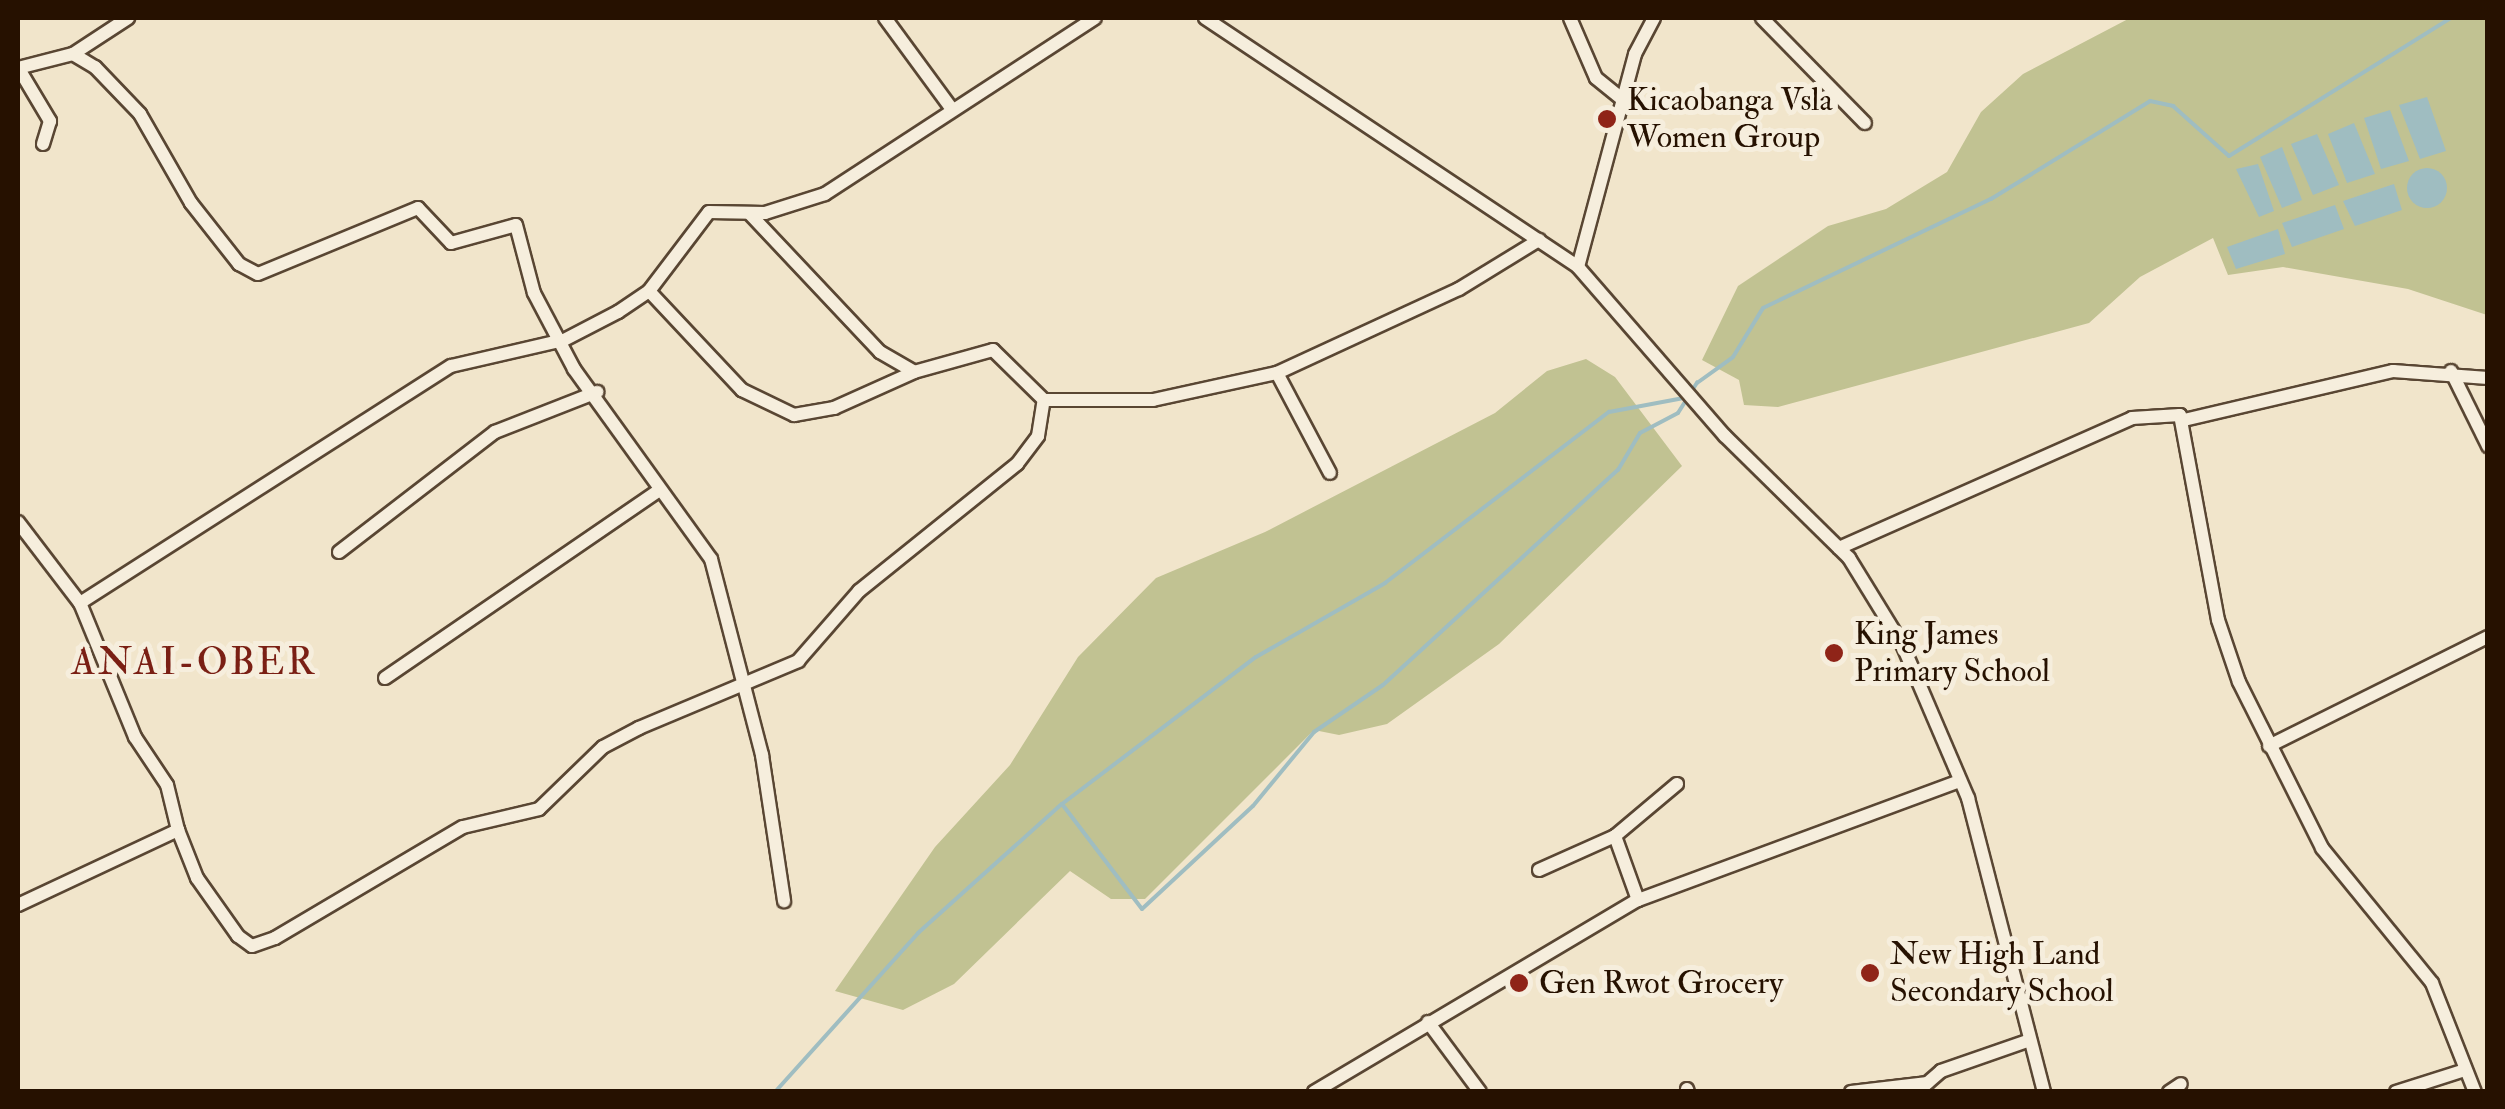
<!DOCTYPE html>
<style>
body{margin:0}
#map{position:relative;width:2505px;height:1109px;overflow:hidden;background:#f1e5cb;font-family:"IM FELL Double Pica",serif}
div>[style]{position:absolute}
.green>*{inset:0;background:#c1c292}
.water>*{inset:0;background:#9fbdc1}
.round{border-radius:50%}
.stream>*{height:4px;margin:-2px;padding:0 2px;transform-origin:2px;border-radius:2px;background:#9fbdc1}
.roads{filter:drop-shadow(2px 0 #594633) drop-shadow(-2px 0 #594633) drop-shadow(0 2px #594633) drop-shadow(0 -2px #594633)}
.minor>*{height:12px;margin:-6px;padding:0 6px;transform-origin:6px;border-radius:6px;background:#f6eedd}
.dots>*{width:28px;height:28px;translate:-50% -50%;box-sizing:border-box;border:5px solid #f6eedd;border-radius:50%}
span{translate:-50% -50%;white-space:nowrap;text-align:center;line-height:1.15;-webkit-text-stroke:10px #f6eedd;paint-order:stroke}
.poi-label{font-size:32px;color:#261100}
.left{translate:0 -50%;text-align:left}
.quarter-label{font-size:38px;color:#7a1f14;letter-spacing:2.5px}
.frame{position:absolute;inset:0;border:20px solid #261100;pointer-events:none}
</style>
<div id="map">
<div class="green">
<div style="clip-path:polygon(2130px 18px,2487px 18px,2487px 315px,2408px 289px,2283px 267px,2228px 275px,2213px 238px,2140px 277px,2089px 323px,1778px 407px,1744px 405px,1739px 380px,1702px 360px,1738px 286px,1828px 226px,1886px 209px,1947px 172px,1981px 112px,2023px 74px)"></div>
<div style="clip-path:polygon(1586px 359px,1615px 377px,1682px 466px,1499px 644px,1387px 724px,1339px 735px,1314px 730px,1145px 899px,1111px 899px,1070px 871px,954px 984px,903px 1010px,835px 991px,935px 847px,1010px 765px,1078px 657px,1156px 578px,1265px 532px,1495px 413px,1547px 371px)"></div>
</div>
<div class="water">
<div style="clip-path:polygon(2427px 97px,2446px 151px,2420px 159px,2399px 105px)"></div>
<div style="clip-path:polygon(2390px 110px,2409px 161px,2381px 169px,2364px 118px)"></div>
<div style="clip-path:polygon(2354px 123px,2375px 174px,2347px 183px,2328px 134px)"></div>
<div style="clip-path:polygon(2317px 134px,2339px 185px,2313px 195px,2291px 144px)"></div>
<div style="clip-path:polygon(2282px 147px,2302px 200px,2282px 208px,2260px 157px)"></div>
<div style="clip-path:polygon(2258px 164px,2274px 211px,2259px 217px,2236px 169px)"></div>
<div class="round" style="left:2407px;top:168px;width:40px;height:40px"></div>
<div style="clip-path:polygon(2394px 184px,2402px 210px,2355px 226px,2343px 201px)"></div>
<div style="clip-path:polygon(2335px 205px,2344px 229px,2292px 247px,2282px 223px)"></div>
<div style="clip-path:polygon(2278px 229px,2285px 254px,2236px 269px,2227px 247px)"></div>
</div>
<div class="stream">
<div style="left:1062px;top:804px;width:243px;rotate:-37.2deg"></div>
<div style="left:1256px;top:657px;width:149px;rotate:-29.8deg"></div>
<div style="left:1385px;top:583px;width:282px;rotate:-37.4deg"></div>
<div style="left:1609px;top:412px;width:76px;rotate:-10.6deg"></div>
<div style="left:775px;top:1092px;width:214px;rotate:-48deg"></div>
<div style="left:918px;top:933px;width:193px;rotate:-41.9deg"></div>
<div style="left:1062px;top:804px;width:132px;rotate:52.7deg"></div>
<div style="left:1142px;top:909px;width:151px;rotate:-42.9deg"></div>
<div style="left:1253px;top:806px;width:96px;rotate:-50.5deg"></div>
<div style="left:1314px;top:732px;width:83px;rotate:-34.3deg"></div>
<div style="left:1383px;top:685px;width:319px;rotate:-42.5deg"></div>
<div style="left:1618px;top:470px;width:43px;rotate:-59.3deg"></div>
<div style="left:1640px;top:433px;width:43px;rotate:-27.8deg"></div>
<div style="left:1678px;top:413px;width:36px;rotate:-58deg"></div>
<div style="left:1697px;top:383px;width:44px;rotate:-35.8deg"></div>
<div style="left:1733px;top:357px;width:57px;rotate:-58.5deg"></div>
<div style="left:1763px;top:308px;width:253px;rotate:-25.6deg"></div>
<div style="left:1991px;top:199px;width:187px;rotate:-31.6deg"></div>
<div style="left:2150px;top:101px;width:24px;rotate:12deg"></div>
<div style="left:2173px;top:106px;width:75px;rotate:41.8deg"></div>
<div style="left:2229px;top:156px;width:261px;rotate:-31.9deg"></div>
</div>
<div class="roads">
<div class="minor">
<div style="left:885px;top:18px;width:112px;rotate:53.7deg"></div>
<div style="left:1205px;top:18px;width:448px;rotate:33.7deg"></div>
<div style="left:1578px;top:267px;width:224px;rotate:49deg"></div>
<div style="left:1725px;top:436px;width:174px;rotate:44.5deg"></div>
<div style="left:1849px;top:558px;width:101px;rotate:58.4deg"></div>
<div style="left:1902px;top:644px;width:168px;rotate:66.8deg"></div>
<div style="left:1968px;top:798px;width:304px;rotate:75.5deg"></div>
<div style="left:1570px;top:18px;width:65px;rotate:66.6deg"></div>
<div style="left:1596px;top:78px;width:35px;rotate:39deg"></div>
<div style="left:1762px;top:18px;width:147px;rotate:45.6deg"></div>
<div style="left:73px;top:54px;width:66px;rotate:-33.2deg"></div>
<div style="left:18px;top:68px;width:57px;rotate:-14.3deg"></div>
<div style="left:73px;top:54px;width:26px;rotate:31deg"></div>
<div style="left:95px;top:67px;width:65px;rotate:46.2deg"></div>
<div style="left:140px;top:114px;width:103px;rotate:60.2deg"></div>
<div style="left:191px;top:203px;width:78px;rotate:51.8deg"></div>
<div style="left:239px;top:264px;width:21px;rotate:28deg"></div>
<div style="left:258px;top:274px;width:173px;rotate:-22.4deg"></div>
<div style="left:418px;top:208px;width:48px;rotate:46.7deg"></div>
<div style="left:451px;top:243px;width:67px;rotate:-15.5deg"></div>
<div style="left:516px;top:225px;width:70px;rotate:75.2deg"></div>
<div style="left:534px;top:293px;width:86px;rotate:62.2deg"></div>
<div style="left:574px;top:369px;width:234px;rotate:54.2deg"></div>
<div style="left:711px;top:559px;width:203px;rotate:75.4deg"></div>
<div style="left:762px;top:755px;width:148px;rotate:81.4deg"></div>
<div style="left:19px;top:69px;width:61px;rotate:59.2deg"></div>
<div style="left:50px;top:121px;width:24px;rotate:107deg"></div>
<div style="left:749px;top:213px;width:191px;rotate:46.7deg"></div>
<div style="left:880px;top:352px;width:39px;rotate:30deg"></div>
<div style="left:914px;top:372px;width:82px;rotate:-15.6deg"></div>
<div style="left:993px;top:350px;width:71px;rotate:44.4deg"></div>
<div style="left:1578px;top:267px;width:220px;rotate:-75deg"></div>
<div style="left:1635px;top:54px;width:41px;rotate:-62.2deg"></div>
<div style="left:649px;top:291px;width:136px;rotate:46.8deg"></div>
<div style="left:742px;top:390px;width:58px;rotate:25.7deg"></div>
<div style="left:794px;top:415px;width:41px;rotate:-9.9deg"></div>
<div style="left:834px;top:408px;width:88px;rotate:-24.2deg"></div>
<div style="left:2451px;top:371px;width:84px;rotate:63.7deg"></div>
<div style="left:1277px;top:373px;width:113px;rotate:62.1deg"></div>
<div style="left:2184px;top:420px;width:215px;rotate:-13.2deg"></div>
<div style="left:2393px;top:371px;width:95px;rotate:4.2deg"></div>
<div style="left:18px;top:522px;width:102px;rotate:52.6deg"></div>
<div style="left:1839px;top:548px;width:321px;rotate:-23.9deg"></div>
<div style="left:2132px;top:418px;width:48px;rotate:-3.6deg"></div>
<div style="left:2180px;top:415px;width:208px;rotate:79.5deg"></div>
<div style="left:2218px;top:620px;width:65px;rotate:71.3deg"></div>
<div style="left:2239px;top:682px;width:186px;rotate:63.4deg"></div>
<div style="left:2322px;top:848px;width:174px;rotate:50.8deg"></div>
<div style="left:2432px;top:983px;width:117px;rotate:68.5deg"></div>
<div style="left:339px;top:552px;width:197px;rotate:-37.6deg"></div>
<div style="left:495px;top:432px;width:110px;rotate:-21.4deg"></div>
<div style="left:385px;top:678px;width:330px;rotate:-34.4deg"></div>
<div style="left:2269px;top:746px;width:245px;rotate:-26.5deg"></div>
<div style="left:178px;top:830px;width:46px;rotate:-103.7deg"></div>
<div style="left:167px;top:785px;width:58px;rotate:-123.7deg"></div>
<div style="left:135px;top:737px;width:145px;rotate:-112.3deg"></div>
<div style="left:80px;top:603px;width:440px;rotate:-32.6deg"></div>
<div style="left:451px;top:366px;width:116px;rotate:-13deg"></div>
<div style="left:564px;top:340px;width:61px;rotate:-27.4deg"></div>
<div style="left:618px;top:312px;width:37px;rotate:-34deg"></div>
<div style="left:649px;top:291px;width:99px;rotate:-52.8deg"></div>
<div style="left:709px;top:212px;width:56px;rotate:1deg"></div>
<div style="left:765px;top:213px;width:63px;rotate:-17.6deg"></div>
<div style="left:825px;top:194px;width:322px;rotate:-33.1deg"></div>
<div style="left:1539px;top:870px;width:83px;rotate:-24.1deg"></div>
<div style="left:1638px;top:900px;width:68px;rotate:-109.8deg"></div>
<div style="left:1615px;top:836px;width:81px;rotate:-40deg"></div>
<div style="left:18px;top:905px;width:177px;rotate:-25.1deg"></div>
<div style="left:178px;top:830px;width:52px;rotate:68.4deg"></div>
<div style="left:197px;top:878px;width:71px;rotate:54.7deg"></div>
<div style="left:238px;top:936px;width:17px;rotate:36deg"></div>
<div style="left:252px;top:946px;width:24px;rotate:-19deg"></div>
<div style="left:275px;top:938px;width:218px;rotate:-30.6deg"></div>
<div style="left:463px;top:827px;width:78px;rotate:-13.3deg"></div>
<div style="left:539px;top:809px;width:89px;rotate:-44.1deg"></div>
<div style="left:603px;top:747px;width:41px;rotate:-27.8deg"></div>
<div style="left:639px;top:728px;width:173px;rotate:-22.8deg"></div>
<div style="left:798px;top:661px;width:93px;rotate:-48.9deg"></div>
<div style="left:859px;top:591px;width:203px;rotate:-38.8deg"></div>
<div style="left:1017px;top:464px;width:35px;rotate:-53deg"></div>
<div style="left:1038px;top:436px;width:36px;rotate:-81deg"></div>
<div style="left:1044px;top:400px;width:109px"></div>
<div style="left:1153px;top:400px;width:127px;rotate:-12.3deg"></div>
<div style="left:1277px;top:373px;width:200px;rotate:-24.8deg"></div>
<div style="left:1459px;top:289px;width:94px;rotate:-31.5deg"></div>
<div style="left:1428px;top:1022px;width:87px;rotate:53.4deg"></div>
<div style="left:1687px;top:1089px;width:3px;rotate:72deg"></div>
<div style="left:1314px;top:1092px;width:377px;rotate:-30.7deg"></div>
<div style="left:1638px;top:900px;width:343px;rotate:-20.3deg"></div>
<div style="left:1851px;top:1092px;width:77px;rotate:-6.8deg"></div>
<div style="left:1917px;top:1092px;width:32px;rotate:-41deg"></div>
<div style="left:1941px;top:1071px;width:94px;rotate:-19.2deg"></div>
<div style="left:2169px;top:1092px;width:14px;rotate:-34deg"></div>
<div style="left:2396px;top:1092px;width:72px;rotate:-17.7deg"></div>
</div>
</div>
<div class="dots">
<div style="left:1607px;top:119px;background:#8f2418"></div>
<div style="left:1834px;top:653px;background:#8f2418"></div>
<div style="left:1870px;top:973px;background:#8f2418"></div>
<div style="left:1519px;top:983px;background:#8f2418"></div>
</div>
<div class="poi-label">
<span class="left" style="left:1627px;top:119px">Kicaobanga Vsla<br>Women Group</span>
<span class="left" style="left:1854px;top:653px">King James<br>Primary School</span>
<span class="left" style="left:1890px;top:973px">New High Land<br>Secondary School</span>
<span class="left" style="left:1539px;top:983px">Gen Rwot Grocery</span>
</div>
<div class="quarter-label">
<span style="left:194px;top:663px">ANAI-OBER</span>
</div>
<div class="frame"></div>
</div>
